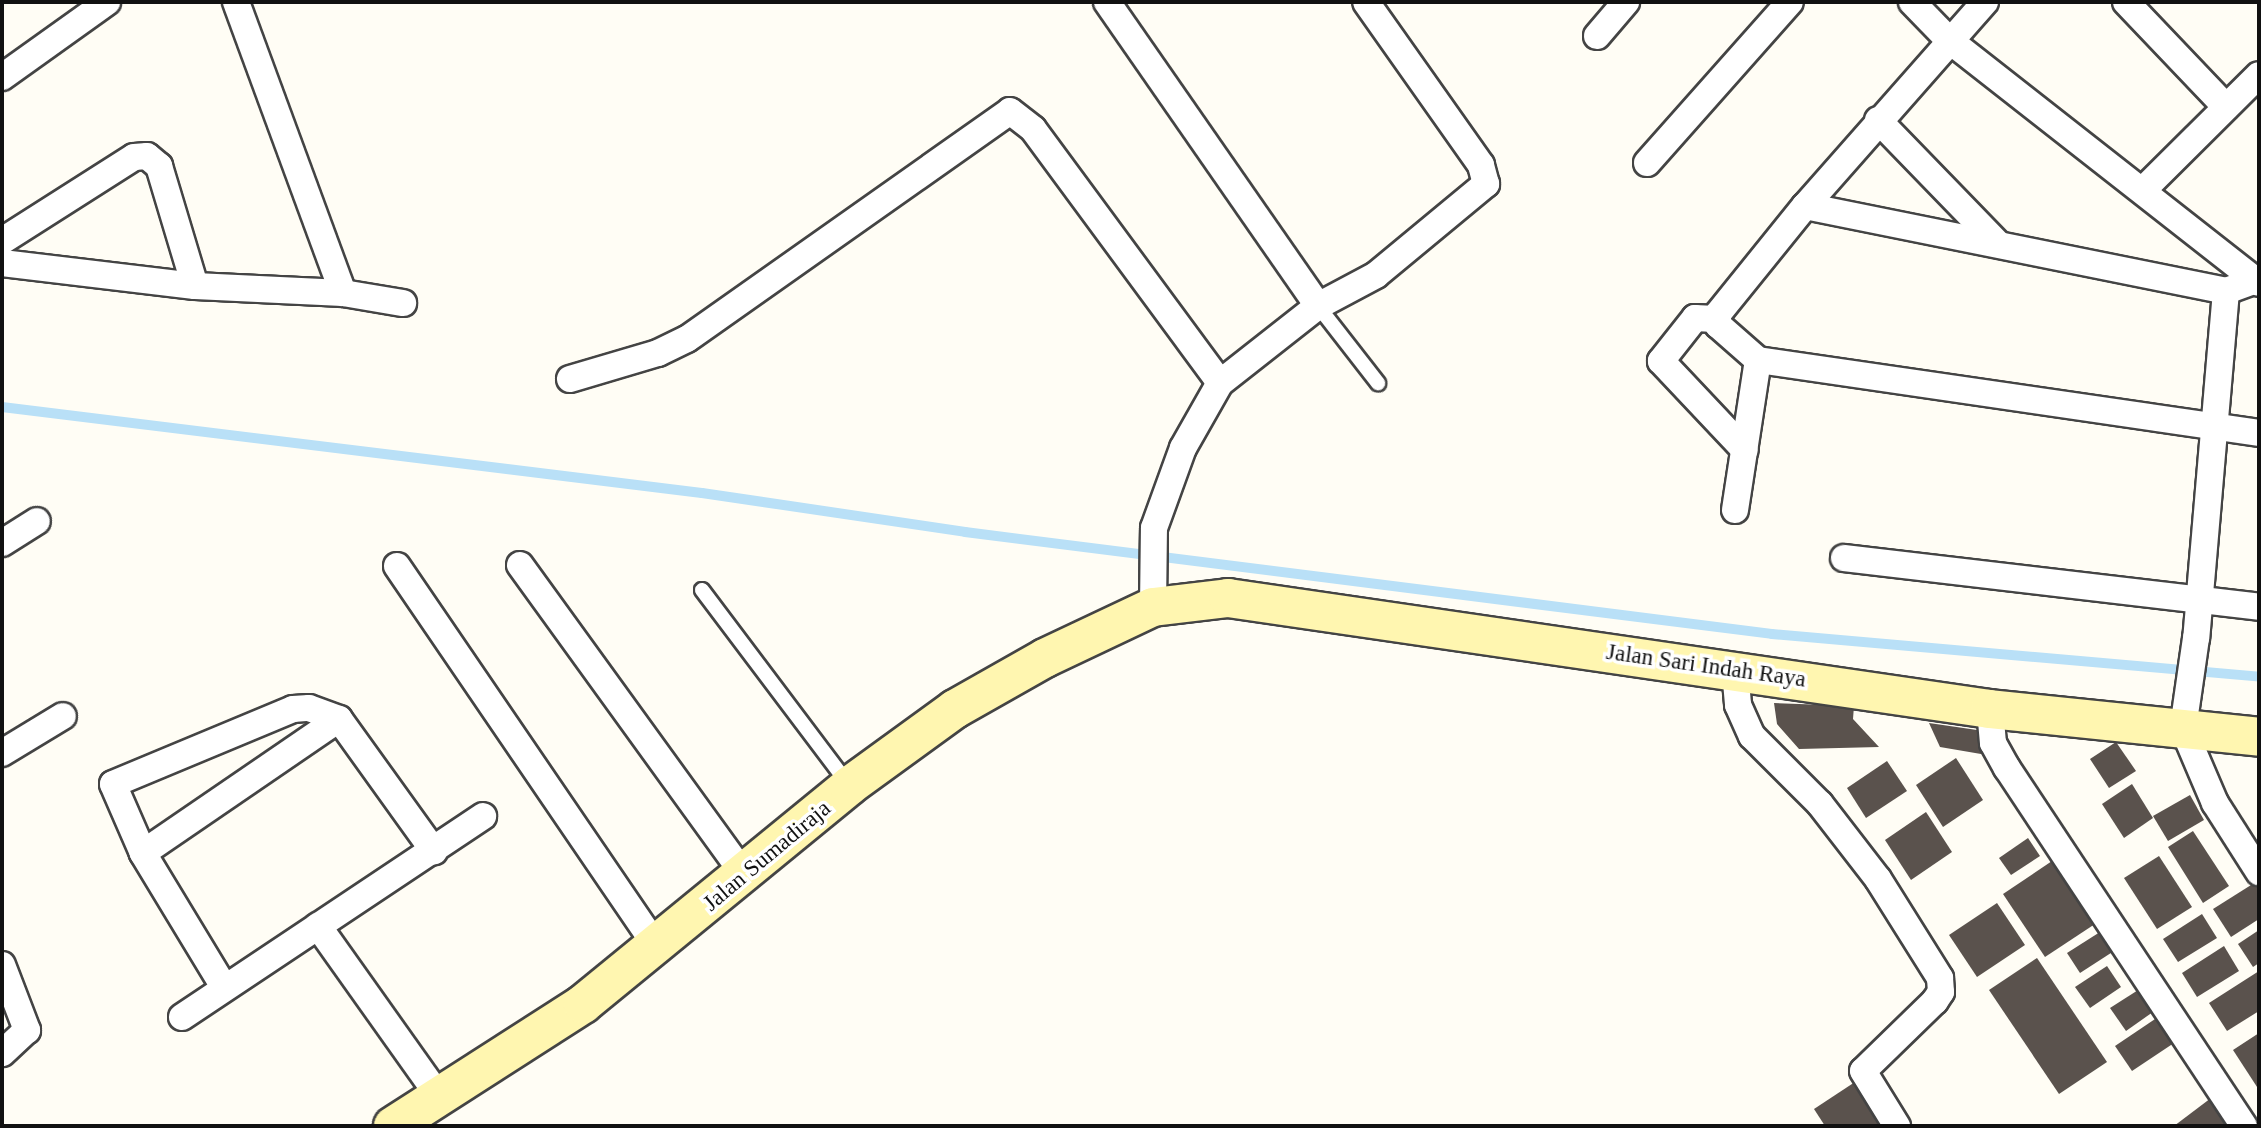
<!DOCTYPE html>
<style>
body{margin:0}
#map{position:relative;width:2261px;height:1128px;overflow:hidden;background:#fffdf5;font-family:Georgia,serif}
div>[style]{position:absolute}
.stream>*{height:10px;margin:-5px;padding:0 5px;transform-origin:5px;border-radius:5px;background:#b9e0f7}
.building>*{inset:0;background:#5a524d}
.roads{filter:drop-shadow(2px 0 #444) drop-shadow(-2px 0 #444) drop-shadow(0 2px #444) drop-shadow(0 -2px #444)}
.lane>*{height:14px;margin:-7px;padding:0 7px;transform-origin:7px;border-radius:7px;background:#fff}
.street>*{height:26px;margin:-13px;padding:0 13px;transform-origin:13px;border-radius:13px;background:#fff}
.secondary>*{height:38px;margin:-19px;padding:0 19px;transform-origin:19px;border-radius:19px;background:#fff6b0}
span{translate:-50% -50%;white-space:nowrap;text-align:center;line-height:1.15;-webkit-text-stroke:7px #fff;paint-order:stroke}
.street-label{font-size:23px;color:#111}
.frame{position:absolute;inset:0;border:4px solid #111;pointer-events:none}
</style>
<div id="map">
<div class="stream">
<div style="left:2px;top:407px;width:705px;rotate:7deg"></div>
<div style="left:702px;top:493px;width:266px;rotate:8.4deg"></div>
<div style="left:965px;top:532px;width:813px;rotate:7.2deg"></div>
<div style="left:1772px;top:634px;width:489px;rotate:5deg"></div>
</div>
<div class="building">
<div style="clip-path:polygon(1774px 703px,1854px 706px,1853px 719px,1879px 747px,1799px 749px,1777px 724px)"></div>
<div style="clip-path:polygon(1929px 723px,1984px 731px,1981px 754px,1940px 747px)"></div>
<div style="clip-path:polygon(2116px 742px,2136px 771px,2109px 788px,2090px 759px)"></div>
<div style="clip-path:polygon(1956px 758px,1983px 800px,1943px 827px,1916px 785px)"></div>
<div style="clip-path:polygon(1887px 761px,1907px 791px,1866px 818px,1847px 788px)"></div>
<div style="clip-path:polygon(2132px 784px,2153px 818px,2124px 838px,2102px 804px)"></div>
<div style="clip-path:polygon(2190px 795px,2204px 820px,2168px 841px,2153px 816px)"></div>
<div style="clip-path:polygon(1926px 812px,1952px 852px,1911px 880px,1885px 840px)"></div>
<div style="clip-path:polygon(2193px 831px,2229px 886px,2203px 903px,2168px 847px)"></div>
<div style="clip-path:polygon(2028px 838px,2040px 856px,2011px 875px,1999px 858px)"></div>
<div style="clip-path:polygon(2159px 856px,2192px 907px,2157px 929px,2124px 878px)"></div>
<div style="clip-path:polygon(2055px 859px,2098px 922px,2045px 957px,2003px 894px)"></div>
<div style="clip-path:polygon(2259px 880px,2259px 919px,2231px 937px,2213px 909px)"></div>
<div style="clip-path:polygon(1997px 903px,2025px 945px,1977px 977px,1949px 935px)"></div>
<div style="clip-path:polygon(2202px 914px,2217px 938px,2178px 962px,2163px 939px)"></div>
<div style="clip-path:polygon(2259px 930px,2259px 963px,2253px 967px,2238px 944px)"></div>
<div style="clip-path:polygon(2100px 932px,2114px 951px,2080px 973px,2067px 953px)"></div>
<div style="clip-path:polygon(2224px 946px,2239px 971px,2197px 997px,2182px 973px)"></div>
<div style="clip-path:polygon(2037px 958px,2107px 1062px,2059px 1094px,1989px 990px)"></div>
<div style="clip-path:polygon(2107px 966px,2121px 987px,2090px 1008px,2075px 987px)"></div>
<div style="clip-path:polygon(2259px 971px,2259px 1011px,2227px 1031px,2209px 1003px)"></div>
<div style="clip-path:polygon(2146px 985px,2160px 1007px,2126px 1031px,2110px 1008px)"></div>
<div style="clip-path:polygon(2164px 1013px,2180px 1039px,2132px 1071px,2115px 1046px)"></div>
<div style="clip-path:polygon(2259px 1033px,2259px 1090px,2233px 1050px)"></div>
<div style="clip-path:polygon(1858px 1080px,1889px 1126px,1825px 1126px,1814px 1109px)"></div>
<div style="clip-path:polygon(2215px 1095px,2238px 1126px,2174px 1126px)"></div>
</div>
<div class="roads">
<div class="lane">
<div style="left:1318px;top:306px;width:98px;rotate:52.1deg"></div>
<div style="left:702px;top:590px;width:244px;rotate:53deg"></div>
</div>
<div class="street">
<div style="left:236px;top:2px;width:310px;rotate:69.8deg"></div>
<div style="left:1107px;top:2px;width:370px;rotate:55.2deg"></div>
<div style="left:1912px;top:2px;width:53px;rotate:45.8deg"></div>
<div style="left:1949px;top:40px;width:394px;rotate:38.1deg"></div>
<div style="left:1985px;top:2px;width:272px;rotate:131.4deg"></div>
<div style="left:1805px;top:206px;width:139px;rotate:128.9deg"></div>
<div style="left:1718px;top:314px;width:11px;rotate:90deg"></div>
<div style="left:1718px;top:325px;width:53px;rotate:41.2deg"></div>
<div style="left:1758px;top:360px;width:506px;rotate:8.29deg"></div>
<div style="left:2126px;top:2px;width:145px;rotate:46.4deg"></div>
<div style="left:1597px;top:36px;width:45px;rotate:-49.5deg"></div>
<div style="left:2px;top:77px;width:129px;rotate:-35.5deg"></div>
<div style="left:1878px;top:120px;width:173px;rotate:45.9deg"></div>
<div style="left:1647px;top:163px;width:215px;rotate:-48.4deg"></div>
<div style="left:2143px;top:190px;width:163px;rotate:-44.8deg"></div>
<div style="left:1805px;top:206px;width:429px;rotate:11.4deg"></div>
<div style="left:2226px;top:291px;width:35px;rotate:-20deg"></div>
<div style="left:2px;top:241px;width:156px;rotate:-32.5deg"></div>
<div style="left:134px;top:157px;width:13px;rotate:-4deg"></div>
<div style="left:147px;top:156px;width:16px;rotate:40deg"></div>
<div style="left:159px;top:166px;width:125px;rotate:73.3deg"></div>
<div style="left:2px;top:263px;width:194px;rotate:6.8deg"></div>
<div style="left:195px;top:286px;width:148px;rotate:2.7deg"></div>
<div style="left:343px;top:293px;width:61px;rotate:9.5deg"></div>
<div style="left:2226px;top:291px;width:348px;rotate:94.9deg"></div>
<div style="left:2196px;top:638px;width:91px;rotate:98.2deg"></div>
<div style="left:2183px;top:728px;width:82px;rotate:66.9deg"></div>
<div style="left:2215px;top:803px;width:82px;rotate:57.5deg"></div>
<div style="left:1715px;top:319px;width:20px;rotate:-177deg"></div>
<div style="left:1695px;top:318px;width:55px;rotate:128.3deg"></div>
<div style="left:1661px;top:361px;width:122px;rotate:46.7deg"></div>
<div style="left:570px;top:379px;width:92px;rotate:-16.5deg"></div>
<div style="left:658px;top:353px;width:32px;rotate:-26deg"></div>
<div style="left:687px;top:339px;width:395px;rotate:-35.2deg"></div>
<div style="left:1010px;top:111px;width:29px;rotate:38deg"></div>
<div style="left:1033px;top:129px;width:315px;rotate:53.6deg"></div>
<div style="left:1220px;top:383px;width:125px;rotate:-38.2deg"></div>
<div style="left:1318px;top:306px;width:66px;rotate:-28.1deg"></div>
<div style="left:1376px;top:275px;width:143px;rotate:-39.6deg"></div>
<div style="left:1486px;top:184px;width:20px;rotate:-105deg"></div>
<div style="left:1481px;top:165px;width:199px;rotate:-125.2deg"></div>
<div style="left:1735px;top:510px;width:152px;rotate:-81.3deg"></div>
<div style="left:2px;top:543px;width:41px;rotate:-32.2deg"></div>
<div style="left:1844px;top:558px;width:418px;rotate:6.7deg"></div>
<div style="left:520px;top:565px;width:382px;rotate:54.1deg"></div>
<div style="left:397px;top:566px;width:463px;rotate:55.7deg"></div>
<div style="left:1153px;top:607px;width:79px;rotate:-89.3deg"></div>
<div style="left:1154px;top:528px;width:85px;rotate:-70.1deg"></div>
<div style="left:1183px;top:448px;width:75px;rotate:-60.4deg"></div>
<div style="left:1735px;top:670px;width:35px;rotate:85deg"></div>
<div style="left:1738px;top:705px;width:34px;rotate:66deg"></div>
<div style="left:1752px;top:736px;width:96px;rotate:45deg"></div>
<div style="left:1820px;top:804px;width:95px;rotate:52.3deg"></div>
<div style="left:1878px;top:879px;width:117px;rotate:57.9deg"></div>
<div style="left:1940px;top:978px;width:14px;rotate:86deg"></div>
<div style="left:1941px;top:992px;width:11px;rotate:124deg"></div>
<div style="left:1935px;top:1001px;width:100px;rotate:135.8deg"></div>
<div style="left:1863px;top:1071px;width:65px;rotate:58.3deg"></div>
<div style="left:1990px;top:709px;width:34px;rotate:85deg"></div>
<div style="left:1993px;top:743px;width:29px;rotate:61deg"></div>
<div style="left:2007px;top:768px;width:429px;rotate:56.5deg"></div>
<div style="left:2px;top:753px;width:71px;rotate:-31.2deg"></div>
<div style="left:143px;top:853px;width:237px;rotate:-34.4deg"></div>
<div style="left:318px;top:926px;width:209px;rotate:54.6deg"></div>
<div style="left:2px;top:965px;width:70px;rotate:69deg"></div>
<div style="left:27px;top:1030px;width:34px;rotate:137deg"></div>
<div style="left:224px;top:987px;width:157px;rotate:-121.2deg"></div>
<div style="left:143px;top:853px;width:75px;rotate:-113.5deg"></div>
<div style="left:113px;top:784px;width:195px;rotate:-22.6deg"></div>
<div style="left:293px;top:709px;width:16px;rotate:-4deg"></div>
<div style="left:309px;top:708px;width:32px;rotate:20deg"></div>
<div style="left:339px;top:719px;width:163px;rotate:54.3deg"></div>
<div style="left:182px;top:1017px;width:362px;rotate:-33.7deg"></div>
</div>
<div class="secondary">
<div style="left:393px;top:1126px;width:226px;rotate:-32.7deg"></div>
<div style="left:583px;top:1004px;width:344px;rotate:-39.3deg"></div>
<div style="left:849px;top:786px;width:131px;rotate:-36deg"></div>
<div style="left:955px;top:709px;width:103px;rotate:-29.5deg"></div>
<div style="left:1045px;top:658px;width:119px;rotate:-25.3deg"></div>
<div style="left:1153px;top:607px;width:76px;rotate:-6.8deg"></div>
<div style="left:1228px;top:598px;width:770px;rotate:8.29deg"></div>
<div style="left:1990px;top:709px;width:270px;rotate:5.9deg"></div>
</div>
</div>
<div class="street-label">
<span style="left:1706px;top:666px;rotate:8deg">Jalan Sari Indah Raya</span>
<span style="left:767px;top:856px;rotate:-40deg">Jalan Sumadiraja</span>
</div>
<div class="frame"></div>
</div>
